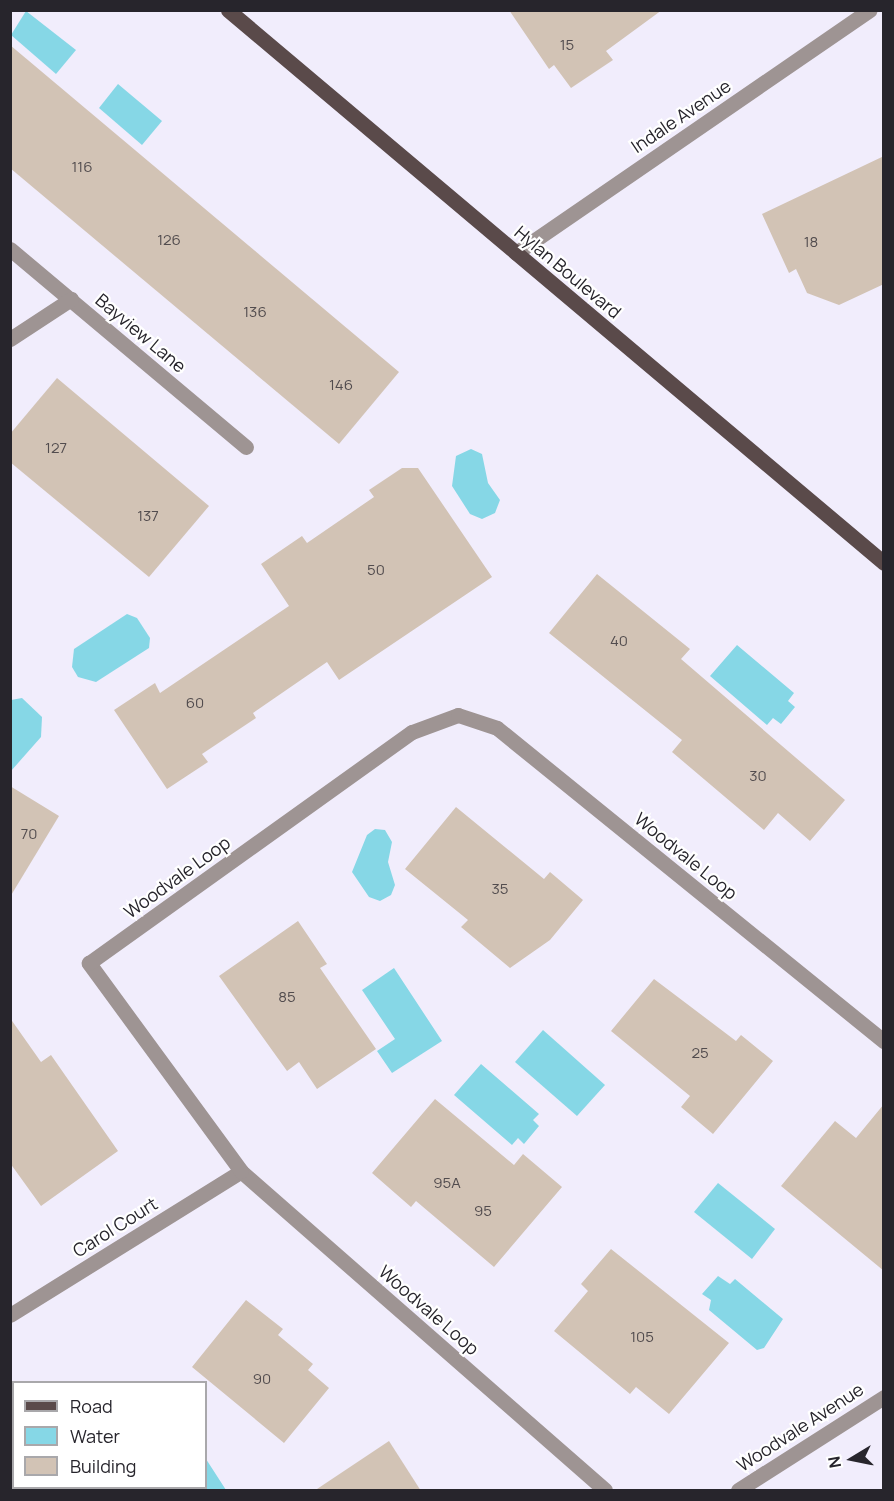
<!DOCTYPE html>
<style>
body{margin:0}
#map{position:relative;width:894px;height:1501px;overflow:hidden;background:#f1edfc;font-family:Manrope,sans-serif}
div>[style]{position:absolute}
.water>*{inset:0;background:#86d7e6}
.building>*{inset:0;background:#d2c3b5}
.minor>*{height:15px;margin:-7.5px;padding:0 7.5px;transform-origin:7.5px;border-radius:7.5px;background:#9e9493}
.major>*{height:15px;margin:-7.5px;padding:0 7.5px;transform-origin:7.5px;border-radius:7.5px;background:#5a4a4a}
span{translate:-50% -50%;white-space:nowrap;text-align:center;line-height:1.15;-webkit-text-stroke:4.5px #fff;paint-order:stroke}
.number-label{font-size:15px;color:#524c4e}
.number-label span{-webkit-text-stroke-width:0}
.street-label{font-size:18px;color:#27252c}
.frame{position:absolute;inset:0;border:12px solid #27252c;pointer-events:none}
.legend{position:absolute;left:12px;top:1381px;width:195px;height:108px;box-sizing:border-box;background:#fff;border:2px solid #a9a8ab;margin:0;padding:8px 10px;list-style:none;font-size:18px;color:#27252c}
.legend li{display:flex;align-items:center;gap:12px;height:30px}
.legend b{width:30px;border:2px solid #a9a8ab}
.north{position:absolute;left:822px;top:1429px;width:60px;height:60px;-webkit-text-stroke:4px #fff;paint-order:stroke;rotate:260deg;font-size:16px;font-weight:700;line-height:24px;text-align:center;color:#27252c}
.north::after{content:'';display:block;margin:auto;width:21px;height:27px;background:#27252c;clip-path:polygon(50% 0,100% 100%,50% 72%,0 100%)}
</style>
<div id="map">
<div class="water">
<div style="clip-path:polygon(26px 11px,76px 50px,56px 74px,11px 35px)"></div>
<div style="clip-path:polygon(118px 84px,162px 121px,142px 145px,99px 108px)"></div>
<div style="clip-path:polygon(471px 449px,482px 454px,488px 483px,500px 500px,495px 513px,482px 519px,470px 514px,452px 486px,456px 456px)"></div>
<div style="clip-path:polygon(127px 614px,137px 618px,150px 638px,149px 648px,96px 682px,78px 677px,72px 667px,74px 649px)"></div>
<div style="clip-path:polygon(737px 645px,794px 693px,788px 701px,795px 707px,781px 724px,773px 718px,767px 725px,710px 676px)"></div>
<div style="clip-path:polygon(22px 698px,42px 717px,41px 737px,11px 771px,11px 700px)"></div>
<div style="clip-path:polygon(375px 829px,385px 830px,392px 842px,388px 862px,395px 885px,391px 895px,380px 901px,369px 897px,352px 872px,367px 835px)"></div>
<div style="clip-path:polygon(394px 968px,442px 1041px,392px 1073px,377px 1051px,395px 1039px,362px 990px)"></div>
<div style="clip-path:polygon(543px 1030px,605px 1085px,577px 1116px,515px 1062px)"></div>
<div style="clip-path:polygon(481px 1064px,539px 1114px,533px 1120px,539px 1126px,524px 1144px,518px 1138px,512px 1145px,454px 1095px)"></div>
<div style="clip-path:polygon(718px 1183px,775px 1229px,752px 1259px,694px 1212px)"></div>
<div style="clip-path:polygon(718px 1276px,730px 1284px,735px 1279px,783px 1319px,764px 1348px,757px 1350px,709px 1310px,711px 1300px,702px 1294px)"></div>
<div style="clip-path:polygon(206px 1459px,226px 1490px,187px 1490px,206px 1488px)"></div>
</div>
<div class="building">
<div style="clip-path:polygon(509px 10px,662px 10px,606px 51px,613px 60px,571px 88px,554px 65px,549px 69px)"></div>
<div style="clip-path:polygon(10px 45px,399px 372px,339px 444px,10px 168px)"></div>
<div style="clip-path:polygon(884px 156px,884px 284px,839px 305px,807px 293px,796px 269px,789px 273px,762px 214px)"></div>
<div style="clip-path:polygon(57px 378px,209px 506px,149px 577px,10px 462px,10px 434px)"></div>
<div style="clip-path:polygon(402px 468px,418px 468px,492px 577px,339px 680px,327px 662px,253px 713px,256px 718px,202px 754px,208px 762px,167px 789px,114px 710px,155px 683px,160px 693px,289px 606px,261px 564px,302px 536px,307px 543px,374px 497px,369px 490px)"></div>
<div style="clip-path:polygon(597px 574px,690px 649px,681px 659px,845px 800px,810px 841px,778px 813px,764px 830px,672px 752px,682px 740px,549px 633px)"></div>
<div style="clip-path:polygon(10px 786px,59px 816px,10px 897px)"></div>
<div style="clip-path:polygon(456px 807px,544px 879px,550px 872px,583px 900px,550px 940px,510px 968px,461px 927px,468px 920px,405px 869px)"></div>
<div style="clip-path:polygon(298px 921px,327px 964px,320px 968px,376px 1049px,317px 1089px,299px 1062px,287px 1071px,219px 976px)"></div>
<div style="clip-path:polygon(654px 979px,736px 1041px,741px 1035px,773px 1061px,713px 1134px,681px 1107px,690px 1096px,611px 1031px)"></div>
<div style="clip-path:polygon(10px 1018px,41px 1062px,51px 1055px,118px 1151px,41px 1206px,10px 1163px)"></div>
<div style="clip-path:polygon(435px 1099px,514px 1165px,523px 1154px,562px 1187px,494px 1267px,416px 1201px,411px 1207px,372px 1173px)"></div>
<div style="clip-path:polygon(884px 1104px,884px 1271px,781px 1186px,835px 1121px,856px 1138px)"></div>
<div style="clip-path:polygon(611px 1249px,729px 1343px,669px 1414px,636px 1387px,630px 1394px,554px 1331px,588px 1291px,581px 1284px)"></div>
<div style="clip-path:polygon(246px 1300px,283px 1329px,278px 1335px,313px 1364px,308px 1370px,329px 1388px,284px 1443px,192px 1367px)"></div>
<div style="clip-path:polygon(389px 1441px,421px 1491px,314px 1491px)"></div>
</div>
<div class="minor">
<div style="left:10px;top:249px;width:308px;rotate:40deg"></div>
<div style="left:516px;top:253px;width:429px;rotate:-34.5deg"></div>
<div style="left:10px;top:339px;width:73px;rotate:-33.3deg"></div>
<div style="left:10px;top:1315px;width:272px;rotate:-31.9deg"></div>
<div style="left:605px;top:1490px;width:484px;rotate:-138.8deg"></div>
<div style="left:241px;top:1171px;width:258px;rotate:-126.2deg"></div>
<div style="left:89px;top:963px;width:397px;rotate:-35.6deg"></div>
<div style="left:412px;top:732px;width:49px;rotate:-20.3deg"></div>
<div style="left:458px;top:715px;width:41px;rotate:18.4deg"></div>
<div style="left:497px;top:728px;width:498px;rotate:39deg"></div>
<div style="left:738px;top:1490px;width:173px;rotate:-32.5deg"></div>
</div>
<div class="major">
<div style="left:228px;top:10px;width:858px;rotate:40.13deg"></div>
</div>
<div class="number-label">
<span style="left:567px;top:45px">15</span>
<span style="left:82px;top:167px">116</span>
<span style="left:169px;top:240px">126</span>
<span style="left:811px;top:242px">18</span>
<span style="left:255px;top:312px">136</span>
<span style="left:341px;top:385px">146</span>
<span style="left:56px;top:448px">127</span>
<span style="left:148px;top:516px">137</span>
<span style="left:376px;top:570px">50</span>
<span style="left:619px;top:641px">40</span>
<span style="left:195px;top:703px">60</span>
<span style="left:758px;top:776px">30</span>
<span style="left:29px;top:834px">70</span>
<span style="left:500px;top:889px">35</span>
<span style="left:287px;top:997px">85</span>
<span style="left:700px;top:1053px">25</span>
<span style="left:447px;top:1183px">95A</span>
<span style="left:483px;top:1211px">95</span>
<span style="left:642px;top:1337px">105</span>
<span style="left:262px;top:1379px">90</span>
</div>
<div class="street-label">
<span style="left:681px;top:116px;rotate:-34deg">Indale Avenue</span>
<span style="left:568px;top:272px;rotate:40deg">Hylan Boulevard</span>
<span style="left:141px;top:333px;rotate:40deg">Bayview Lane</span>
<span style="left:686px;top:856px;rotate:39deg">Woodvale Loop</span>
<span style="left:177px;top:877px;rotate:-36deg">Woodvale Loop</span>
<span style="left:115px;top:1227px;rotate:-32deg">Carol Court</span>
<span style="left:429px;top:1310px;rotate:41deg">Woodvale Loop</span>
<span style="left:800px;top:1427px;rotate:-33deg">Woodvale Avenue</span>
</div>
<div class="frame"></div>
<ul class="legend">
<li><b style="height:8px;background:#5a4a4a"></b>Road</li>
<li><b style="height:16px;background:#86d7e6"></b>Water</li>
<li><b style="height:16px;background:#d2c3b5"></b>Building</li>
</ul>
<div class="north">N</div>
</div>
